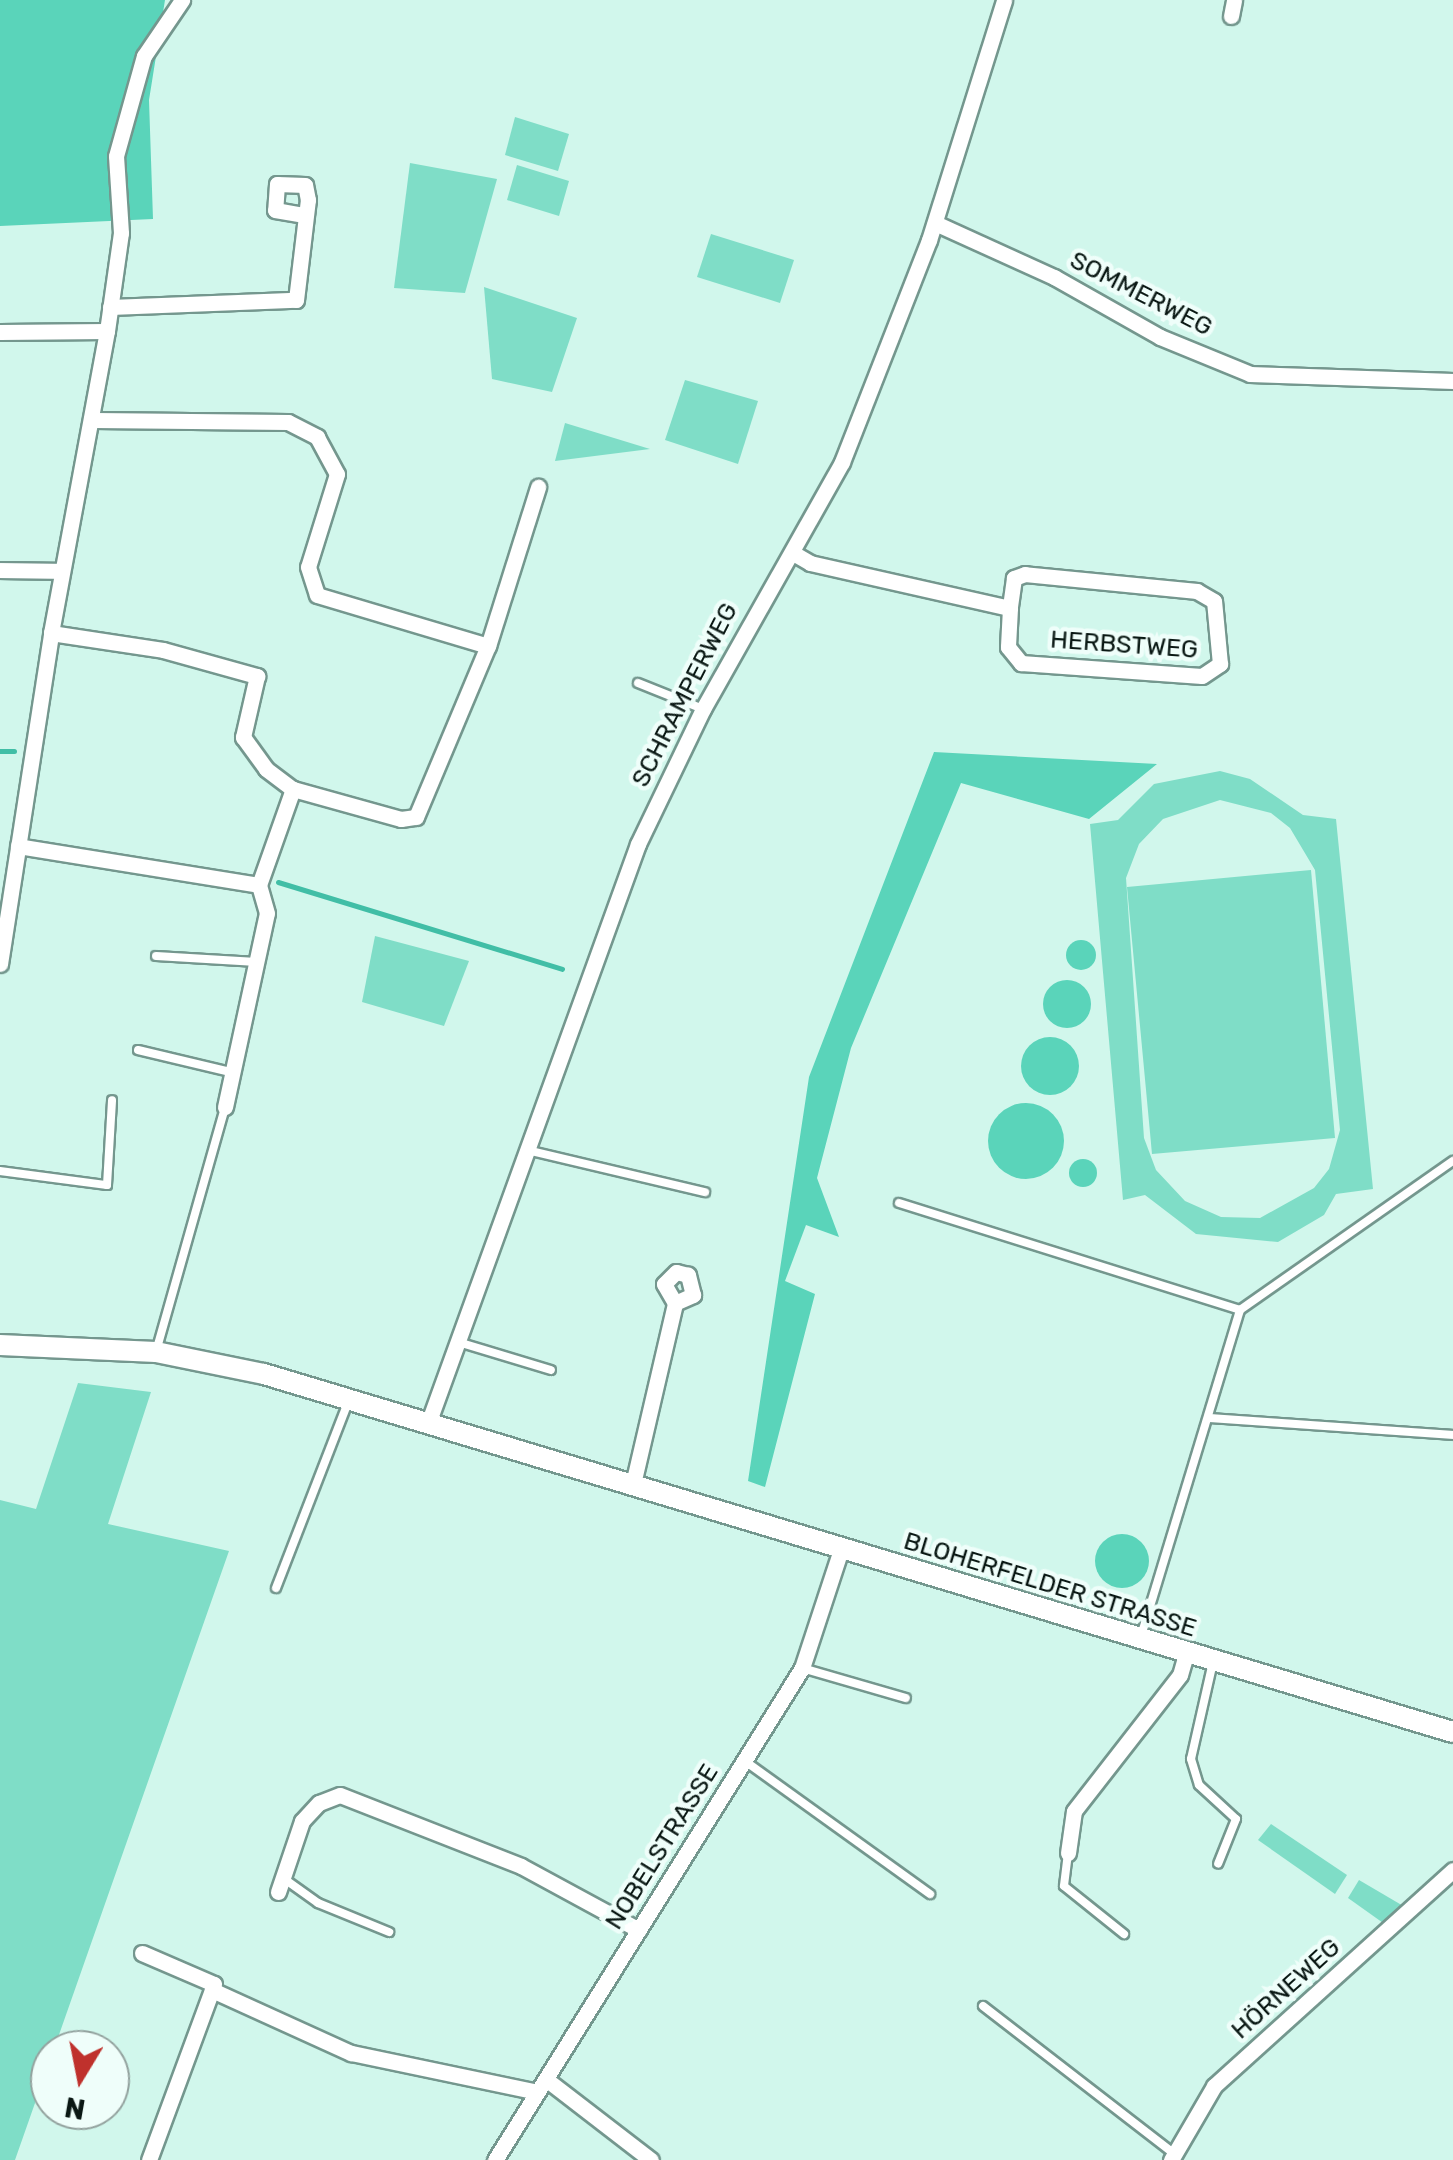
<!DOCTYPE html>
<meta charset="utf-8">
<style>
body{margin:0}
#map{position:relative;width:1453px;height:2160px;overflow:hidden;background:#d1f7ec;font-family:Rubik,sans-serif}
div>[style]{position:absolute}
.green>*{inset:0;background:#7fddc7}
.forest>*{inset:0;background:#5ad4ba}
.round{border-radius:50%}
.stream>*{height:5px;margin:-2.5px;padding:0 2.5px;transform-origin:2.5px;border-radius:2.5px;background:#41bea6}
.roads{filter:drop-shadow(2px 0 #74978e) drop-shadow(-2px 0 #74978e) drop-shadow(0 2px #74978e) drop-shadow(0 -2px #74978e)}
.service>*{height:8px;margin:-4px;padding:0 4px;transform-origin:4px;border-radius:4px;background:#fff}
.minor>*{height:15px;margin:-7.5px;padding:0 7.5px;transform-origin:7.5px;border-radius:7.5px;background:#fff}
.tertiary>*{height:20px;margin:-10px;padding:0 10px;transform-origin:10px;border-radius:10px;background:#fff}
span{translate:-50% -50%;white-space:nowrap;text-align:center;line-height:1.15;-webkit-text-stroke:9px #effefa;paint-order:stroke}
.street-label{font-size:25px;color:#0a1814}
.north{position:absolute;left:30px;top:2030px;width:100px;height:100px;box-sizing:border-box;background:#effefa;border:2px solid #93a29e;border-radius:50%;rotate:190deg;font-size:28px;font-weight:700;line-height:40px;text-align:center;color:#0a1814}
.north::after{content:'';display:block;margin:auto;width:35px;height:45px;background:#bf312c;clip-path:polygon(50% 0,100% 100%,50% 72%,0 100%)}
</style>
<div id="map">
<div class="green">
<div style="clip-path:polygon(515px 117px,569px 134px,558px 171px,505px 155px)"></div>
<div style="clip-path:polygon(410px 163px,497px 179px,465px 293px,394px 288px)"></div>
<div style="clip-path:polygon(517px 165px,569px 181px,559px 216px,507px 200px)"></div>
<div style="clip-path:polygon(711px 234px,794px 260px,780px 303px,697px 277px)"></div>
<div style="clip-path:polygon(484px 287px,577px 318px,552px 392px,492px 379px)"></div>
<div style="clip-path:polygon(685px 380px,758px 401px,738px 464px,665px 440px)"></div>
<div style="clip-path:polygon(565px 423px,650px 449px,555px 461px)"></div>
<div style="clip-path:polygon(evenodd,1220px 771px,1250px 779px,1303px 815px,1336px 819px,1373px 1189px,1336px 1194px,1324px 1215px,1278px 1242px,1196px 1234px,1145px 1195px,1123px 1200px,1090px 824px,1118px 820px,1154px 784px,1220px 771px,1220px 800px,1271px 813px,1290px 828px,1315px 870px,1340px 1130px,1329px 1169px,1314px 1188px,1260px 1218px,1221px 1217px,1185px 1201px,1156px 1170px,1144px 1138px,1126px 878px,1139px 844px,1163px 819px,1220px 800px)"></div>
<div style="clip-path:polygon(1311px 870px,1335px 1138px,1152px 1154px,1127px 887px)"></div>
<div style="clip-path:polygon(375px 936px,469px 961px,444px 1026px,362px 1002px)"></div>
<div style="clip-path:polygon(78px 1383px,151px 1392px,108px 1524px,229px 1551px,15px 2160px,0 2160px,0 1500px,36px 1509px)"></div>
<div style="clip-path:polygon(1271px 1824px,1347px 1875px,1335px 1894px,1258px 1840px)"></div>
<div style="clip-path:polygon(1359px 1880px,1405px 1907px,1386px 1925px,1348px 1898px)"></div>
</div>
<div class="forest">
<div style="clip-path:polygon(0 0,165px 0,149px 100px,153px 219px,0 226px)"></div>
<div style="clip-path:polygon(934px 752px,1157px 764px,1089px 819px,961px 783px,851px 1048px,817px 1178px,839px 1237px,806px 1225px,785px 1281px,815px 1294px,765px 1487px,748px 1481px,809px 1077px)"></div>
<div class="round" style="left:1066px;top:940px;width:30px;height:30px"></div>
<div class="round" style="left:1043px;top:980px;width:48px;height:48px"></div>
<div class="round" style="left:1021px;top:1037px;width:58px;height:58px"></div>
<div class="round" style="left:988px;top:1103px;width:76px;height:76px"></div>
<div class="round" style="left:1069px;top:1159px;width:28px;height:28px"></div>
<div class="round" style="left:1095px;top:1534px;width:54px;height:54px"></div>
</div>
<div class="stream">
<div style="left:0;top:751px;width:14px"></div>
<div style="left:278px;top:882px;width:297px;rotate:17deg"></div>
</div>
<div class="roads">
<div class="service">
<div style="left:638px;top:683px;width:70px;rotate:21.8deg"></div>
<div style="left:156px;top:956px;width:101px;rotate:3.4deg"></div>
<div style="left:138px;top:1050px;width:95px;rotate:13.4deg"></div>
<div style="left:527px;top:1150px;width:183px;rotate:13.3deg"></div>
<div style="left:0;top:1171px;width:108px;rotate:7.5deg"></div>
<div style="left:107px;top:1185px;width:85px;rotate:-86.6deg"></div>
<div style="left:899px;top:1203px;width:357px;rotate:17.4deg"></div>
<div style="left:458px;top:1342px;width:97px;rotate:16.8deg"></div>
<div style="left:157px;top:1348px;width:250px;rotate:-74.2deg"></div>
<div style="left:1210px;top:1418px;width:244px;rotate:4deg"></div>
<div style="left:276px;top:1588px;width:199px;rotate:-68.8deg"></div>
<div style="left:1141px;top:1636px;width:341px;rotate:-73.1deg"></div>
<div style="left:1240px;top:1310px;width:260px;rotate:-35deg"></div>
<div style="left:1213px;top:1662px;width:99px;rotate:102.8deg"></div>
<div style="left:1191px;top:1759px;width:27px;rotate:73deg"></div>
<div style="left:1199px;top:1785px;width:50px;rotate:42.6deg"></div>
<div style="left:1236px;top:1819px;width:48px;rotate:111.8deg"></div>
<div style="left:802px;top:1668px;width:108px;rotate:16.1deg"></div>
<div style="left:745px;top:1761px;width:228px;rotate:35.7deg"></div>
<div style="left:1068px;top:1853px;width:33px;rotate:97deg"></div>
<div style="left:1064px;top:1886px;width:77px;rotate:38.7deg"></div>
<div style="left:283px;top:1878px;width:43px;rotate:35.5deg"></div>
<div style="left:318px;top:1903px;width:77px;rotate:22.2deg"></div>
<div style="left:983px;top:2006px;width:240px;rotate:37.7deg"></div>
</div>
<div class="minor">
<div style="left:1231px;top:16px;width:16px;rotate:-79deg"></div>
<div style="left:935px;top:223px;width:131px;rotate:24.4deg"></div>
<div style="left:1054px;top:277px;width:122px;rotate:29.5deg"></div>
<div style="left:1160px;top:337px;width:97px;rotate:22.3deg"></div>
<div style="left:1250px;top:374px;width:203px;rotate:2deg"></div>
<div style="left:110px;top:307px;width:186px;rotate:-2.2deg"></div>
<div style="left:296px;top:300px;width:101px;rotate:-83.2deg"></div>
<div style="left:308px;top:200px;width:15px;rotate:-101deg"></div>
<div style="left:305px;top:185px;width:28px;rotate:-178deg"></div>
<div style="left:277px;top:184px;width:26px;rotate:94deg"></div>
<div style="left:275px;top:210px;width:27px;rotate:10deg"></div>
<div style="left:0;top:332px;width:107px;rotate:-0.5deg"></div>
<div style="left:94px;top:420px;width:194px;rotate:0.6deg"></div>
<div style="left:288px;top:422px;width:33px;rotate:27deg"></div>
<div style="left:317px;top:437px;width:42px;rotate:61.6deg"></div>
<div style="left:337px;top:474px;width:97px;rotate:107.3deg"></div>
<div style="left:308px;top:567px;width:29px;rotate:72deg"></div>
<div style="left:317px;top:595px;width:178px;rotate:16.6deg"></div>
<div style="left:488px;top:646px;width:167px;rotate:-72.5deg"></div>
<div style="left:793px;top:553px;width:20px;rotate:30deg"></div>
<div style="left:810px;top:563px;width:205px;rotate:12.7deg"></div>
<div style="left:1010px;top:608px;width:39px;rotate:93deg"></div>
<div style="left:1008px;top:647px;width:21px;rotate:51deg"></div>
<div style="left:1021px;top:663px;width:181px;rotate:4.1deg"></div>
<div style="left:1202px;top:676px;width:22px;rotate:-34deg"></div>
<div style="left:1220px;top:664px;width:63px;rotate:-95.4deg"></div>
<div style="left:1214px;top:601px;width:20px;rotate:-150deg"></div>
<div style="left:1197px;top:591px;width:173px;rotate:-174.4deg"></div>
<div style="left:1025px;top:574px;width:12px;rotate:160deg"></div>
<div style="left:1014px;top:578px;width:30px;rotate:98deg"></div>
<div style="left:0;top:570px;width:62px;rotate:0.9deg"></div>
<div style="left:51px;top:633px;width:113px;rotate:8.6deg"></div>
<div style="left:163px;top:650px;width:98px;rotate:15.5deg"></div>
<div style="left:257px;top:676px;width:63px;rotate:102.9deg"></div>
<div style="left:243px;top:737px;width:39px;rotate:54deg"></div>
<div style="left:266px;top:769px;width:34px;rotate:37deg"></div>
<div style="left:293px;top:789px;width:112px;rotate:15.5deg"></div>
<div style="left:401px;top:819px;width:15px;rotate:-8deg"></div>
<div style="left:416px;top:817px;width:186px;rotate:-67.2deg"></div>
<div style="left:18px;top:846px;width:244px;rotate:9.2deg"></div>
<div style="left:0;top:964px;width:335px;rotate:-81.2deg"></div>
<div style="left:51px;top:633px;width:307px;rotate:-79.5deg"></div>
<div style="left:107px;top:331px;width:99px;rotate:-81.9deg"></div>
<div style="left:121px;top:233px;width:77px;rotate:-93.7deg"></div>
<div style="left:116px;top:156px;width:104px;rotate:-74.4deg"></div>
<div style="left:144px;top:56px;width:68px;rotate:-55.8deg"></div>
<div style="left:225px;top:1107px;width:198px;rotate:-77.8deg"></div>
<div style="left:267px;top:913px;width:29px;rotate:-106deg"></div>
<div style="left:259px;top:885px;width:102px;rotate:-70.5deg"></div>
<div style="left:429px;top:1421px;width:614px;rotate:-70.09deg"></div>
<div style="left:638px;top:844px;width:150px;rotate:-64.3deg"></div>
<div style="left:703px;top:709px;width:283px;rotate:-60.6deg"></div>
<div style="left:842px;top:462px;width:238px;rotate:-68.6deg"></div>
<div style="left:929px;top:240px;width:251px;rotate:-72.6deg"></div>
<div style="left:633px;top:1484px;width:186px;rotate:-76.9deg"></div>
<div style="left:675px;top:1303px;width:20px;rotate:-24deg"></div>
<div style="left:693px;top:1295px;width:21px;rotate:-104deg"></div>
<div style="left:688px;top:1275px;width:12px;rotate:-166deg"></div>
<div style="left:676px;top:1272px;width:17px;rotate:135deg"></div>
<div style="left:664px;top:1284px;width:22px;rotate:60deg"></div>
<div style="left:1068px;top:1853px;width:42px;rotate:-81.9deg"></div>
<div style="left:1074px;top:1811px;width:172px;rotate:-52.1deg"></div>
<div style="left:1180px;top:1675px;width:22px;rotate:-74deg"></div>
<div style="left:278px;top:1892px;width:75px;rotate:-71.3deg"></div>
<div style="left:302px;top:1821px;width:25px;rotate:-47deg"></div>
<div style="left:319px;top:1803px;width:22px;rotate:-21deg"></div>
<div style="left:340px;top:1795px;width:194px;rotate:21.4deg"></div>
<div style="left:521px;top:1866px;width:134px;rotate:28.5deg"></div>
<div style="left:142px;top:1953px;width:78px;rotate:23.3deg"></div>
<div style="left:214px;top:1984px;width:6px;rotate:108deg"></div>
<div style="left:547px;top:2080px;width:131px;rotate:37.6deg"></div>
<div style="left:149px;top:2160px;width:181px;rotate:-69.7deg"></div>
<div style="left:212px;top:1990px;width:153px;rotate:24.4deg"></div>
<div style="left:351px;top:2053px;width:190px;rotate:11.8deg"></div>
<div style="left:495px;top:2160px;width:580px;rotate:-58.04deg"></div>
<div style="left:802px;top:1668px;width:128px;rotate:-71.8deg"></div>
<div style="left:1171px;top:2160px;width:86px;rotate:-59.8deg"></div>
<div style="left:1214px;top:2086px;width:322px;rotate:-42.1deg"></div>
</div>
<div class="tertiary">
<div style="left:0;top:1345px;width:156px;rotate:2.6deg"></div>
<div style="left:156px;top:1352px;width:110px;rotate:11.5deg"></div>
<div style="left:264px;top:1374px;width:1242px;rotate:16.76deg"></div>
</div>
</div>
<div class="street-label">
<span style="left:1141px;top:294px;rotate:27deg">SOMMERWEG</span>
<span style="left:1124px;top:645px;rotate:4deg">HERBSTWEG</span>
<span style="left:685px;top:695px;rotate:-63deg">SCHRAMPERWEG</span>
<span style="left:1050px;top:1585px;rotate:17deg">BLOHERFELDER STRASSE</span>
<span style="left:662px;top:1847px;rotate:-58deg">NOBELSTRASSE</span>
<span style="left:1286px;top:1989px;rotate:-42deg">HÖRNEWEG</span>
</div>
<div class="north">N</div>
</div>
